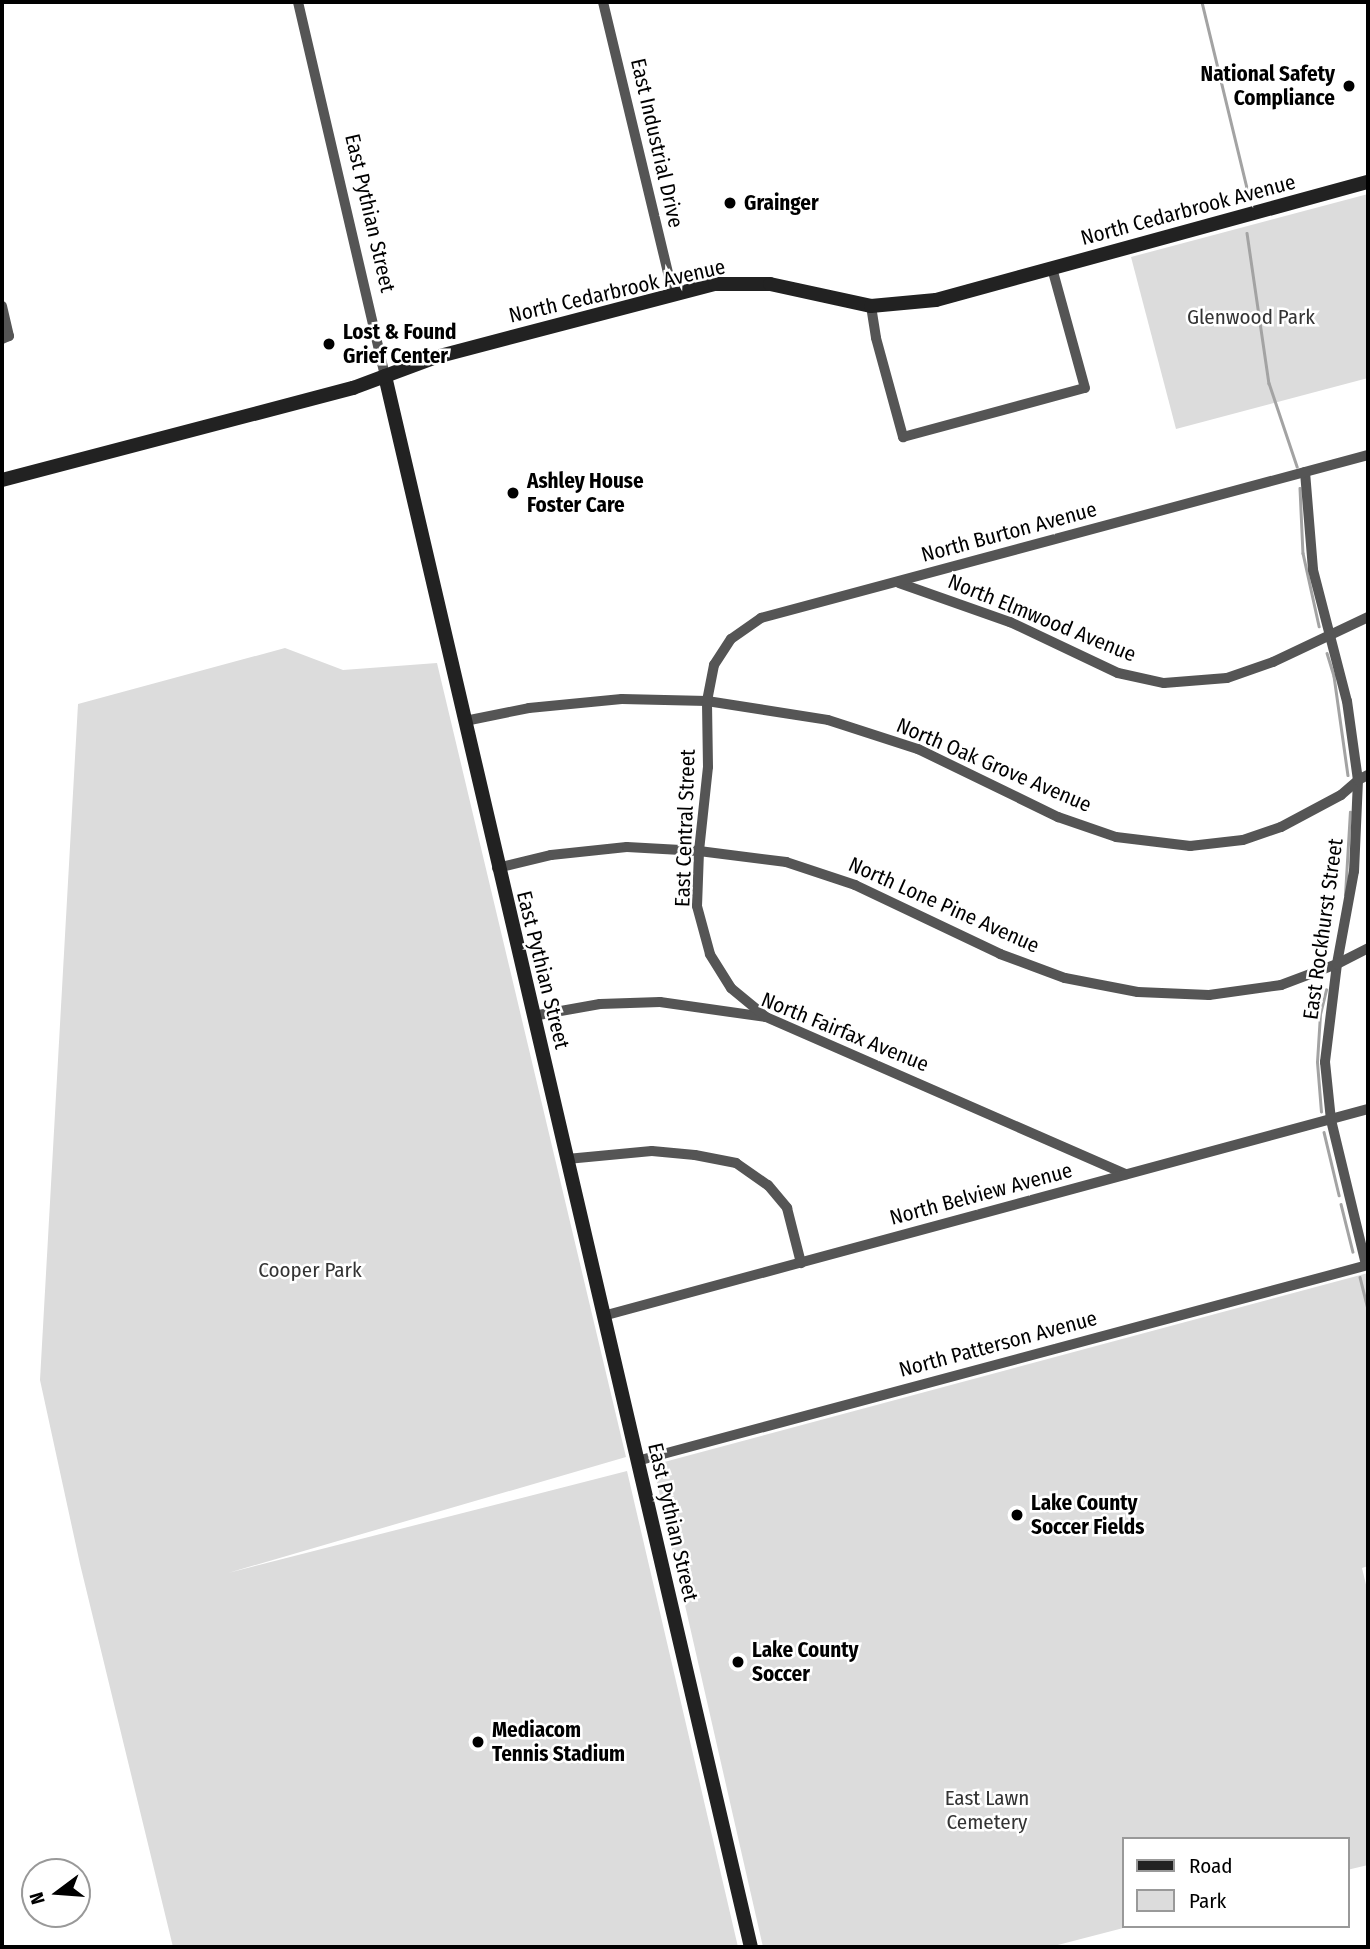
<!DOCTYPE html>
<style>
body{margin:0}
#map{position:relative;width:1370px;height:1949px;overflow:hidden;background:#fff;font-family:"Fira Sans Condensed",sans-serif}
div>[style]{position:absolute}
.green>*{inset:0;background:#dcdcdc}
.stream>*{height:2.5px;margin:-1.25px;padding:0 1.25px;transform-origin:1.25px;border-radius:1.25px;background:#a3a3a3}
.street>*{height:10px;margin:-5px;padding:0 5px;transform-origin:5px;border-radius:5px;background:#555}
.secondary>*{height:14px;margin:-7px;padding:0 7px;transform-origin:7px;border-radius:7px;background:#222}
.dots>*{width:19px;height:19px;translate:-50% -50%;box-sizing:border-box;border:4px solid #fff;border-radius:50%}
span{translate:-50% -50%;white-space:nowrap;text-align:center;line-height:1.15;-webkit-text-stroke:5px #fff;paint-order:stroke}
.poi-label{font-size:21px;color:#000;font-weight:700}
.right{translate:-100% -50%;text-align:right}
.left{translate:0 -50%;text-align:left}
.street-label{font-size:21px;color:#000}
.park-label{font-size:21px;color:#333}
.frame{position:absolute;inset:0;border:4px solid #000;pointer-events:none}
.legend{position:absolute;left:1122px;top:1837px;width:228px;height:91px;box-sizing:border-box;background:#fff;border:2px solid #999;margin:0;padding:9px 12px;list-style:none;font-size:21px;color:#000}
.legend li{display:flex;align-items:center;gap:14px;height:35px}
.legend b{width:35px;border:2px solid #999}
.north{position:absolute;left:21px;top:1858px;width:70px;height:70px;box-sizing:border-box;background:#fff;border:2px solid #999;border-radius:50%;rotate:254deg;font-size:19px;font-weight:700;line-height:28px;text-align:center;color:#000}
.north::after{content:'';display:block;margin:auto;width:24px;height:32px;background:#000;clip-path:polygon(50% 0,100% 100%,50% 72%,0 100%)}
</style>
<div id="map">
<div class="green">
<div style="clip-path:polygon(1368px 194px,1368px 378px,1176px 429px,1131px 257px)"></div>
<div style="clip-path:polygon(285px 648px,343px 670px,437px 663px,626px 1457px,228px 1573px,627px 1471px,738px 1947px,173px 1947px,80px 1564px,40px 1380px,78px 704px)"></div>
<div style="clip-path:polygon(1368px 1273px,1368px 1566px,1362px 1568px,1368px 1593px,1368px 1865px,1347px 1870px,1347px 1839px,1123px 1839px,1123px 1926px,1131px 1926px,1050px 1947px,763px 1947px,653px 1465px)"></div>
</div>
<div class="stream">
<div style="left:1202px;top:2px;width:200px;rotate:76.4deg"></div>
<div style="left:1247px;top:233px;width:152px;rotate:81.7deg"></div>
<div style="left:1269px;top:383px;width:88px;rotate:71.4deg"></div>
<div style="left:1300px;top:488px;width:65px;rotate:87.4deg"></div>
<div style="left:1303px;top:553px;width:75px;rotate:77.6deg"></div>
<div style="left:1327px;top:653px;width:24px;rotate:73deg"></div>
<div style="left:1334px;top:676px;width:100px;rotate:82deg"></div>
<div style="left:1345px;top:895px;width:83px;rotate:-86.6deg"></div>
<div style="left:1321px;top:1112px;width:50px;rotate:-94.6deg"></div>
<div style="left:1317px;top:1062px;width:48px;rotate:-86.4deg"></div>
<div style="left:1320px;top:1014px;width:25px;rotate:-76deg"></div>
<div style="left:1324px;top:1132px;width:65px;rotate:76.6deg"></div>
<div style="left:1341px;top:1204px;width:49px;rotate:76deg"></div>
<div style="left:1360px;top:1277px;width:32px;rotate:76deg"></div>
<div style="left:1368px;top:1462px;width:32px;rotate:90deg"></div>
</div>
<div class="street">
<div style="left:298px;top:2px;width:384px;rotate:76.9deg"></div>
<div style="left:603px;top:2px;width:300px;rotate:76.5deg"></div>
<div style="left:2px;top:306px;width:31px;rotate:77deg"></div>
<div style="left:9px;top:336px;width:8px;rotate:157deg"></div>
<div style="left:871px;top:306px;width:32px;rotate:81deg"></div>
<div style="left:876px;top:338px;width:103px;rotate:74.7deg"></div>
<div style="left:903px;top:437px;width:188px;rotate:-15.1deg"></div>
<div style="left:1085px;top:388px;width:124px;rotate:-105.4deg"></div>
<div style="left:1305px;top:472px;width:98px;rotate:85.3deg"></div>
<div style="left:1313px;top:570px;width:135px;rotate:75.5deg"></div>
<div style="left:1347px;top:701px;width:80px;rotate:82.1deg"></div>
<div style="left:1358px;top:780px;width:91px;rotate:92.5deg"></div>
<div style="left:1354px;top:871px;width:95px;rotate:100.4deg"></div>
<div style="left:1337px;top:964px;width:99px;rotate:97deg"></div>
<div style="left:1325px;top:1062px;width:58px;rotate:84.1deg"></div>
<div style="left:1331px;top:1120px;width:149px;rotate:76.4deg"></div>
<div style="left:899px;top:583px;width:118px;rotate:19.4deg"></div>
<div style="left:1010px;top:622px;width:119px;rotate:25.3deg"></div>
<div style="left:1118px;top:673px;width:47px;rotate:12.3deg"></div>
<div style="left:1164px;top:683px;width:63px;rotate:-4.5deg"></div>
<div style="left:1227px;top:678px;width:49px;rotate:-19.2deg"></div>
<div style="left:1273px;top:662px;width:105px;rotate:-25.3deg"></div>
<div style="left:465px;top:721px;width:65px;rotate:-11.5deg"></div>
<div style="left:529px;top:708px;width:93px;rotate:-5.5deg"></div>
<div style="left:622px;top:699px;width:85px;rotate:1.3deg"></div>
<div style="left:707px;top:701px;width:122px;rotate:8.9deg"></div>
<div style="left:828px;top:720px;width:95px;rotate:17.9deg"></div>
<div style="left:918px;top:749px;width:156px;rotate:25.9deg"></div>
<div style="left:1058px;top:817px;width:61px;rotate:19deg"></div>
<div style="left:1116px;top:837px;width:75px;rotate:6.9deg"></div>
<div style="left:1190px;top:846px;width:53px;rotate:-6.5deg"></div>
<div style="left:1243px;top:840px;width:40px;rotate:-18.9deg"></div>
<div style="left:1281px;top:827px;width:68px;rotate:-28.1deg"></div>
<div style="left:1341px;top:795px;width:23px;rotate:-41deg"></div>
<div style="left:1358px;top:780px;width:11px;rotate:-27deg"></div>
<div style="left:497px;top:868px;width:56px;rotate:-13.5deg"></div>
<div style="left:551px;top:855px;width:76px;rotate:-6deg"></div>
<div style="left:627px;top:847px;width:72px;rotate:3.2deg"></div>
<div style="left:699px;top:851px;width:88px;rotate:7.2deg"></div>
<div style="left:786px;top:862px;width:73px;rotate:18.4deg"></div>
<div style="left:855px;top:885px;width:161px;rotate:25.4deg"></div>
<div style="left:1000px;top:954px;width:69px;rotate:20.3deg"></div>
<div style="left:1065px;top:978px;width:74px;rotate:10.9deg"></div>
<div style="left:1138px;top:992px;width:71px;rotate:2.4deg"></div>
<div style="left:1209px;top:995px;width:73px;rotate:-7.9deg"></div>
<div style="left:1281px;top:985px;width:60px;rotate:-20.6deg"></div>
<div style="left:1337px;top:964px;width:35px;rotate:-27deg"></div>
<div style="left:533px;top:1016px;width:68px;rotate:-10.2deg"></div>
<div style="left:600px;top:1004px;width:60px;rotate:-1.9deg"></div>
<div style="left:660px;top:1002px;width:107px;rotate:8.1deg"></div>
<div style="left:766px;top:1017px;width:393px;rotate:23.6deg"></div>
<div style="left:766px;top:1017px;width:45px;rotate:-140.4deg"></div>
<div style="left:731px;top:988px;width:40px;rotate:-122deg"></div>
<div style="left:710px;top:954px;width:50px;rotate:-105.2deg"></div>
<div style="left:697px;top:906px;width:55px;rotate:-87.9deg"></div>
<div style="left:699px;top:851px;width:84px;rotate:-83.9deg"></div>
<div style="left:708px;top:767px;width:66px;rotate:-90.9deg"></div>
<div style="left:707px;top:701px;width:37px;rotate:-79deg"></div>
<div style="left:714px;top:665px;width:31px;rotate:-57deg"></div>
<div style="left:731px;top:639px;width:37px;rotate:-35deg"></div>
<div style="left:761px;top:618px;width:629px;rotate:-15.03deg"></div>
<div style="left:567px;top:1159px;width:85px;rotate:-5.4deg"></div>
<div style="left:652px;top:1151px;width:43px;rotate:5.3deg"></div>
<div style="left:695px;top:1155px;width:42px;rotate:11deg"></div>
<div style="left:736px;top:1163px;width:39px;rotate:35deg"></div>
<div style="left:768px;top:1185px;width:30px;rotate:50deg"></div>
<div style="left:787px;top:1208px;width:57px;rotate:75.7deg"></div>
<div style="left:603px;top:1316px;width:793px;rotate:-15.14deg"></div>
<div style="left:637px;top:1461px;width:757px;rotate:-15.01deg"></div>
</div>
<div class="secondary">
<div style="left:385px;top:376px;width:1613px;rotate:76.89deg"></div>
<div style="left:2px;top:480px;width:363px;rotate:-14.7deg"></div>
<div style="left:353px;top:388px;width:89px;rotate:-20.5deg"></div>
<div style="left:436px;top:357px;width:288px;rotate:-14.7deg"></div>
<div style="left:715px;top:284px;width:55px"></div>
<div style="left:770px;top:284px;width:103px;rotate:12.3deg"></div>
<div style="left:871px;top:306px;width:65px;rotate:-5.3deg"></div>
<div style="left:936px;top:300px;width:448px;rotate:-15.3deg"></div>
</div>
<div class="dots">
<div style="left:1349px;top:86px;background:#000"></div>
<div style="left:730px;top:203px;background:#000"></div>
<div style="left:329px;top:344px;background:#000"></div>
<div style="left:513px;top:493px;background:#000"></div>
<div style="left:1017px;top:1515px;background:#000"></div>
<div style="left:738px;top:1662px;background:#000"></div>
<div style="left:478px;top:1742px;background:#000"></div>
</div>
<div class="poi-label">
<span class="right" style="left:1335px;top:86px">National Safety<br>Compliance</span>
<span class="left" style="left:744px;top:203px">Grainger</span>
<span class="left" style="left:343px;top:344px">Lost &amp; Found<br>Grief Center</span>
<span class="left" style="left:527px;top:493px">Ashley House<br>Foster Care</span>
<span class="left" style="left:1031px;top:1515px">Lake County<br>Soccer Fields</span>
<span class="left" style="left:752px;top:1662px">Lake County<br>Soccer</span>
<span class="left" style="left:492px;top:1742px">Mediacom<br>Tennis Stadium</span>
</div>
<div class="street-label">
<span style="left:657px;top:143px;rotate:77deg">East Industrial Drive</span>
<span style="left:1188px;top:210px;rotate:-15deg">North Cedarbrook Avenue</span>
<span style="left:370px;top:213px;rotate:77deg">East Pythian Street</span>
<span style="left:617px;top:291px;rotate:-13deg">North Cedarbrook Avenue</span>
<span style="left:1009px;top:532px;rotate:-15deg">North Burton Avenue</span>
<span style="left:1042px;top:618px;rotate:22deg">North Elmwood Avenue</span>
<span style="left:994px;top:765px;rotate:23deg">North Oak Grove Avenue</span>
<span style="left:685px;top:828px;rotate:-88deg">East Central Street</span>
<span style="left:944px;top:905px;rotate:24deg">North Lone Pine Avenue</span>
<span style="left:1323px;top:929px;rotate:-82deg">East Rockhurst Street</span>
<span style="left:543px;top:970px;rotate:76deg">East Pythian Street</span>
<span style="left:845px;top:1032px;rotate:22deg">North Fairfax Avenue</span>
<span style="left:981px;top:1194px;rotate:-15deg">North Belview Avenue</span>
<span style="left:998px;top:1344px;rotate:-15deg">North Patterson Avenue</span>
<span style="left:673px;top:1522px;rotate:77deg">East Pythian Street</span>
</div>
<div class="park-label">
<span style="left:1251px;top:317px">Glenwood Park</span>
<span style="left:310px;top:1270px">Cooper Park</span>
<span style="left:987px;top:1810px">East Lawn<br>Cemetery</span>
</div>
<div class="frame"></div>
<ul class="legend">
<li><b style="height:9px;background:#222"></b>Road</li>
<li><b style="height:19px;background:#dcdcdc"></b>Park</li>
</ul>
<div class="north">N</div>
</div>
